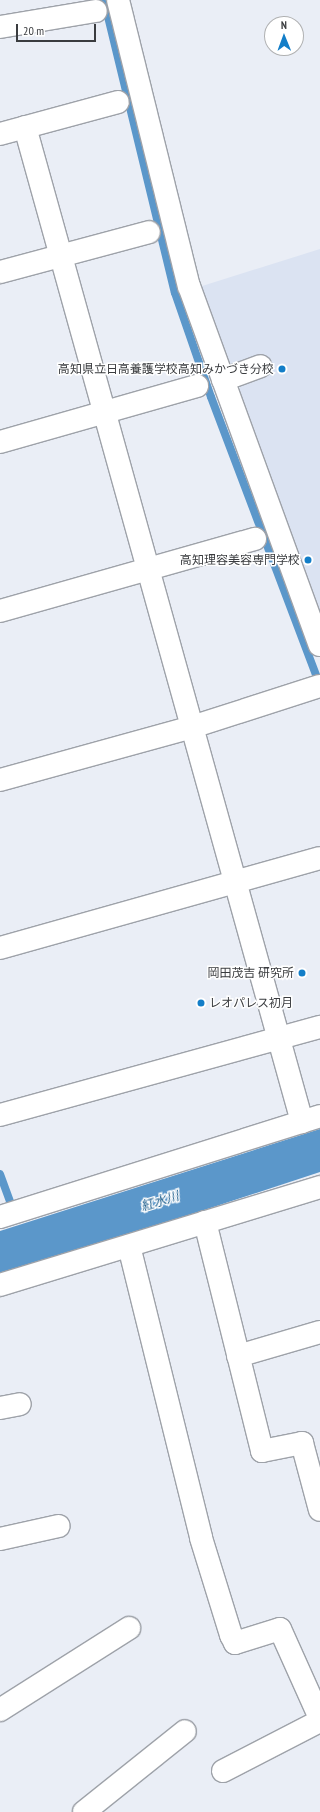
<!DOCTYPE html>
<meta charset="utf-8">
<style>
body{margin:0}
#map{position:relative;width:320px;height:1812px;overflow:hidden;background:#eaeef6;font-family:"PT Sans Narrow","Noto Sans JP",sans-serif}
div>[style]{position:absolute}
.built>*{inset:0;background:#dbe3f2}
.water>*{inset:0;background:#5b97ca}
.stream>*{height:8px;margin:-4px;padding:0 4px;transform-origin:4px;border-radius:4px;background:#5b97ca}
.roads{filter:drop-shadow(1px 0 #9ea2a9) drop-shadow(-1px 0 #9ea2a9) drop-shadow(0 1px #9ea2a9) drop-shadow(0 -1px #9ea2a9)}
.minor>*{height:22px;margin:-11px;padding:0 11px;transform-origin:11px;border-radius:11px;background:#fff}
.dots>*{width:11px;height:11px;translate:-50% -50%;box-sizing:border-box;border:2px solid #fff;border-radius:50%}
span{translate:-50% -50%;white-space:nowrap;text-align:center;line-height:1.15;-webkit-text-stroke:3px #fff;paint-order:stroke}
.poi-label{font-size:12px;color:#3a3c3f}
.right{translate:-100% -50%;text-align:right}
.left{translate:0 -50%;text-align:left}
.water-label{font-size:13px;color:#145889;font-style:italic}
.north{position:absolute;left:264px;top:16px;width:40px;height:40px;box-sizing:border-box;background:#fff;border:1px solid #b0b1b2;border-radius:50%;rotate:359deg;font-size:11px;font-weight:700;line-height:16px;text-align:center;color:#3a3c3f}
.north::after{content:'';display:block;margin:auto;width:14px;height:18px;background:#137ec8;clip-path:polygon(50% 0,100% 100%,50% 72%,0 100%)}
.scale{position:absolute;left:16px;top:24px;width:80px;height:18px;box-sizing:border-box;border:2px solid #3a3c3f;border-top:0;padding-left:5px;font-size:12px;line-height:14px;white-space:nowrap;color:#3a3c3f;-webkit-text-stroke:3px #fff;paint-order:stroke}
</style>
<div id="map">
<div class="built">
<div style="clip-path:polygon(320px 249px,320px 625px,237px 394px,242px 383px,237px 367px,224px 360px,199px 287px)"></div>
</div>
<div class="water">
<div style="clip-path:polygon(320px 1129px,320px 1172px,0 1277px,0 1231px)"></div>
</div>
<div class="stream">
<div style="left:104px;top:0;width:301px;rotate:76.4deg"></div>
<div style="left:175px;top:293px;width:110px;rotate:70.9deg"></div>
<div style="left:211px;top:397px;width:308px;rotate:69.3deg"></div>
<div style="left:0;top:1174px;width:30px;rotate:70deg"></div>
</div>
<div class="roads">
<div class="minor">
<div style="left:118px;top:0;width:295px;rotate:76.1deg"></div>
<div style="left:189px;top:286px;width:382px;rotate:70deg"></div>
<div style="left:0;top:27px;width:97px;rotate:-9.5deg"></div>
<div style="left:25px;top:127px;width:1033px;rotate:74.44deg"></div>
<div style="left:0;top:134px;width:122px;rotate:-15.2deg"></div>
<div style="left:0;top:272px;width:154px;rotate:-15deg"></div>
<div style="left:223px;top:380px;width:40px;rotate:-20.2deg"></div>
<div style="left:0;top:442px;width:205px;rotate:-15.9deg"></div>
<div style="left:0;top:611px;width:265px;rotate:-15.8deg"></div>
<div style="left:0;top:780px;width:199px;rotate:-15.4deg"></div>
<div style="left:192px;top:727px;width:134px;rotate:-17.8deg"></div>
<div style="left:0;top:948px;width:332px;rotate:-15.7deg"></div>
<div style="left:0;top:1115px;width:332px;rotate:-15.4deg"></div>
<div style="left:0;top:1217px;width:336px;rotate:-17.5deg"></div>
<div style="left:205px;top:1222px;width:236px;rotate:76deg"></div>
<div style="left:262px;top:1451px;width:41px;rotate:-11.3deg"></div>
<div style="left:302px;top:1443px;width:69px;rotate:75deg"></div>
<div style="left:129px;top:1246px;width:301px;rotate:76.1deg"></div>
<div style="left:201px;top:1538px;width:102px;rotate:72.8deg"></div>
<div style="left:231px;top:1635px;width:9px;rotate:63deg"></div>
<div style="left:235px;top:1643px;width:47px;rotate:-17.3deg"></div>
<div style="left:280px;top:1629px;width:98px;rotate:65.8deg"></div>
<div style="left:0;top:1285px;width:335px;rotate:-17deg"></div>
<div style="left:238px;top:1356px;width:85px;rotate:-16.3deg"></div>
<div style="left:0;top:1408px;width:20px;rotate:-11deg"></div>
<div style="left:0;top:1539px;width:60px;rotate:-12.4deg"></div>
<div style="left:0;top:1710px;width:153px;rotate:-32.4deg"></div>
<div style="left:223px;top:1771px;width:109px;rotate:-27.3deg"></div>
<div style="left:84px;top:1812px;width:129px;rotate:-38.7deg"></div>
</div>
</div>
<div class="dots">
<div style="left:282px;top:369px;background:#137ec8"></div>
<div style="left:308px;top:560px;background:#137ec8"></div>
<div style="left:302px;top:973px;background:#137ec8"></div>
<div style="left:201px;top:1003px;background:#137ec8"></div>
</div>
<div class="poi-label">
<span class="right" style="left:274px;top:369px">高知県立日高養護学校高知みかづき分校</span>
<span class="right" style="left:300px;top:560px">高知理容美容専門学校</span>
<span class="right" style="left:294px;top:973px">岡田茂吉 研究所</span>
<span class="left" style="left:209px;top:1003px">レオパレス初月</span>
</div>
<div class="water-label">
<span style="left:160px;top:1202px;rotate:-17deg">紅水川</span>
</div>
<div class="north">N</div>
<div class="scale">20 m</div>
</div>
